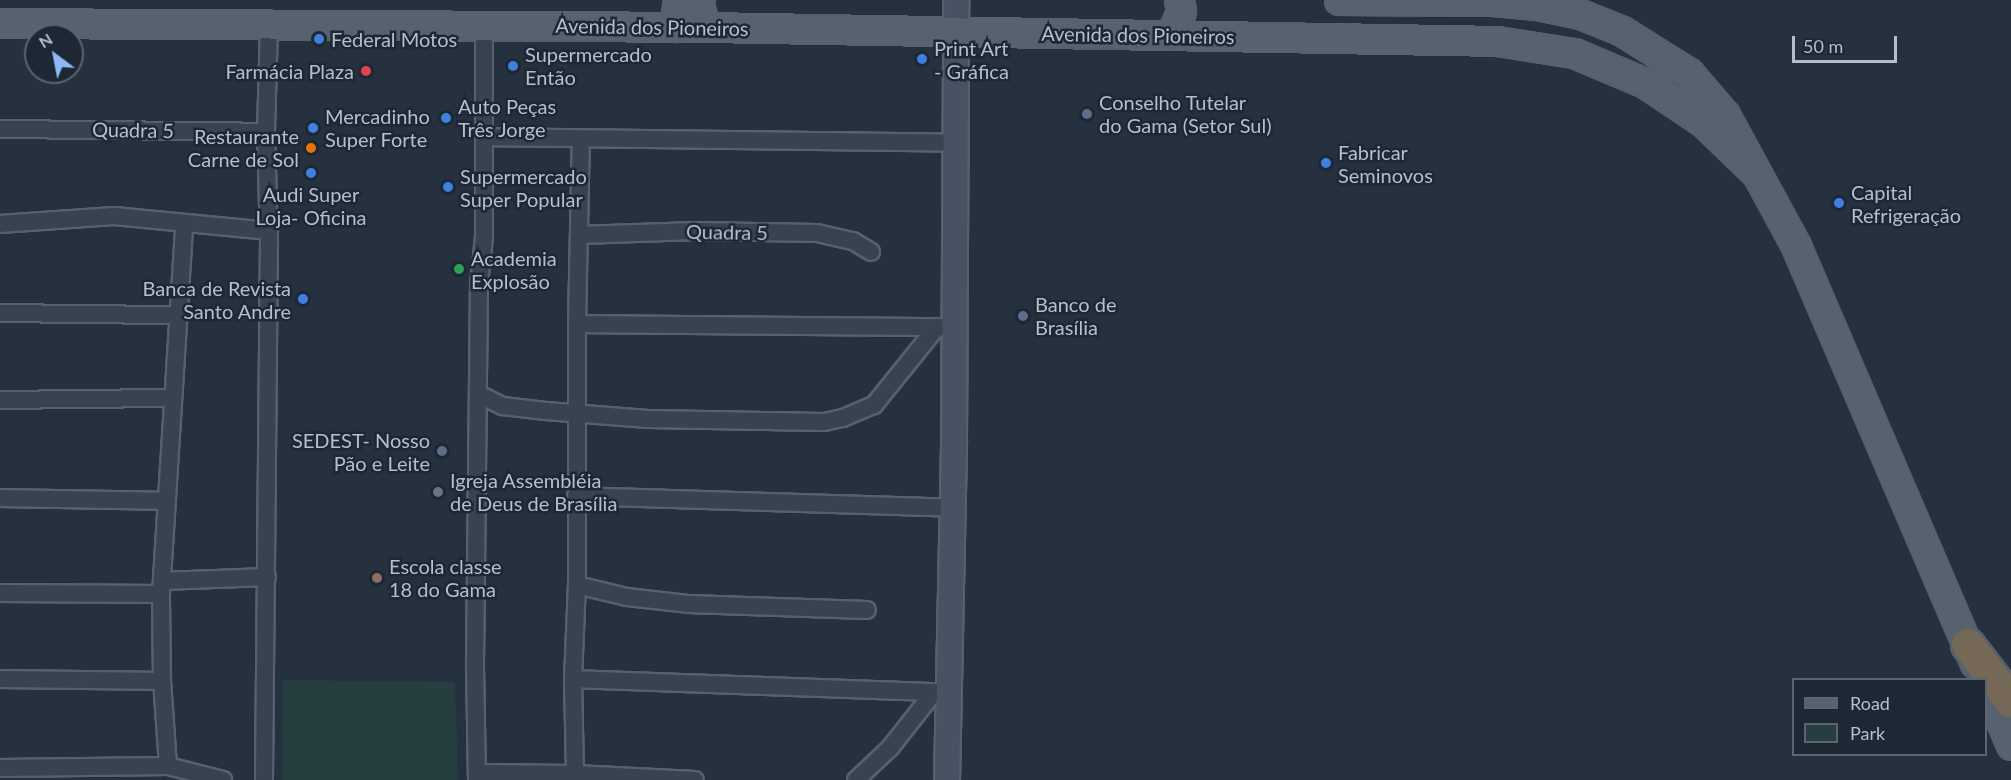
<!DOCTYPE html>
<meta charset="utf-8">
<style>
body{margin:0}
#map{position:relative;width:2011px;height:780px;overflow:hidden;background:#25313f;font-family:Lato,sans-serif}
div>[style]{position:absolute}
.green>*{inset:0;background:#273e40}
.roads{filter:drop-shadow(2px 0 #57616d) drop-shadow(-2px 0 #57616d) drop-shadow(0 2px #57616d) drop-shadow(0 -2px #57616d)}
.street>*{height:16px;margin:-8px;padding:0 8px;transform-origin:8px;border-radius:8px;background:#39434f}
.secondary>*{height:24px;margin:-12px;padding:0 12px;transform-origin:12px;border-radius:12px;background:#475262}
.primary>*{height:27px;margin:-13.5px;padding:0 13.5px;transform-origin:13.5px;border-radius:13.5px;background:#57626f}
.highway>*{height:32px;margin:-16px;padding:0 16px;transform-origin:16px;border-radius:16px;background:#756857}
.dots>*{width:16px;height:16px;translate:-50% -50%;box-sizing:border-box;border:3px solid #1e2834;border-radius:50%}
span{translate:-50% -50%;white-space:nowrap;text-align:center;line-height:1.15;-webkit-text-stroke:5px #1e2834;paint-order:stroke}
.street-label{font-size:20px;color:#b6beca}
.poi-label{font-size:20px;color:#b6beca}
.left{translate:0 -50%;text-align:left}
.right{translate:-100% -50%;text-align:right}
.legend{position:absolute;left:1792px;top:678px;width:195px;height:78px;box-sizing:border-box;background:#1e2834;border:2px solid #5b6470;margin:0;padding:8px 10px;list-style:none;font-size:18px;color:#b6beca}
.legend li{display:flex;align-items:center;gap:12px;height:30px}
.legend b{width:30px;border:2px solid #5b6470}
.north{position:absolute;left:24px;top:24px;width:60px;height:60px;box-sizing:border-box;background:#1e2834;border:2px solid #5b6470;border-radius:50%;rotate:328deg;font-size:16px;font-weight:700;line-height:24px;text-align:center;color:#b6beca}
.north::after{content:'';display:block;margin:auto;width:21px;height:27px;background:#8eb9f7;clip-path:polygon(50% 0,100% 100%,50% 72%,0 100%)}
.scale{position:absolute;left:1792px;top:36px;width:105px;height:27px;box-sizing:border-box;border:3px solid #b6beca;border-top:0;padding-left:8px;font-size:18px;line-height:21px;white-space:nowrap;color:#b6beca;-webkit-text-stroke:4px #1e2834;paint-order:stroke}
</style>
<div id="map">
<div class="green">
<div style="clip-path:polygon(283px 680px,455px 682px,458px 780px,282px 780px)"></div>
</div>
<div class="roads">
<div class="street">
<div style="left:0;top:129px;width:266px;rotate:0.6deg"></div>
<div style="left:485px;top:137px;width:471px;rotate:0.7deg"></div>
<div style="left:0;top:224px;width:114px;rotate:-4deg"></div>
<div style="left:114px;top:216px;width:156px;rotate:5.5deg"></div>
<div style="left:579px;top:235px;width:117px;rotate:-2deg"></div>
<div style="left:696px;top:231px;width:121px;rotate:0.9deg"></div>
<div style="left:817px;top:233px;width:37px;rotate:13deg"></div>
<div style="left:853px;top:241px;width:21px;rotate:31deg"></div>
<div style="left:0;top:313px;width:176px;rotate:0.7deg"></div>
<div style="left:577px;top:324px;width:368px;rotate:0.5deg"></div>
<div style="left:478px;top:394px;width:28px;rotate:26deg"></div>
<div style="left:503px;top:406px;width:43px;rotate:6.6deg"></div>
<div style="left:546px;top:411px;width:102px;rotate:4.5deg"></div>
<div style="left:648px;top:419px;width:176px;rotate:1deg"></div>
<div style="left:824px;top:422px;width:19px;rotate:-12deg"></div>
<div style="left:843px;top:418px;width:34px;rotate:-23deg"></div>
<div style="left:874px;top:405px;width:100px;rotate:-51.1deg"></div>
<div style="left:0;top:400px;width:173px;rotate:-0.7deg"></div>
<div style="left:576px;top:496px;width:377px;rotate:1.8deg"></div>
<div style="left:0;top:498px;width:166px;rotate:1deg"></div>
<div style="left:162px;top:581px;width:105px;rotate:-2.2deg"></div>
<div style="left:577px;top:585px;width:51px;rotate:13.5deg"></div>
<div style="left:627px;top:597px;width:61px;rotate:6.5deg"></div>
<div style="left:688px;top:604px;width:179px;rotate:1.9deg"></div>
<div style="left:0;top:593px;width:161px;rotate:0.4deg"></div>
<div style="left:0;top:679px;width:162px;rotate:0.7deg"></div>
<div style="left:573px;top:679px;width:377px;rotate:2.1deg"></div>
<div style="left:168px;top:766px;width:85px;rotate:-94deg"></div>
<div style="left:162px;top:681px;width:87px;rotate:-90.7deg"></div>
<div style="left:161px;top:594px;width:371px;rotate:-86.4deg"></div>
<div style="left:0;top:768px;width:168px;rotate:-0.7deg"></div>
<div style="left:168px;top:766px;width:57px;rotate:14.3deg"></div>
<div style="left:477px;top:773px;width:98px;rotate:0.6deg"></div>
<div style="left:575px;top:774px;width:120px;rotate:2.9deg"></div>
<div style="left:575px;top:774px;width:95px;rotate:-91.2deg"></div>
<div style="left:573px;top:679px;width:94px;rotate:-87.6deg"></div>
<div style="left:577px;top:585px;width:261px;rotate:-90deg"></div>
<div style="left:577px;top:324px;width:184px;rotate:-88.8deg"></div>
<div style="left:264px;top:780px;width:536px;rotate:-89.47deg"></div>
<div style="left:269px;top:244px;width:112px;rotate:-91.5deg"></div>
<div style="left:266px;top:132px;width:107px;rotate:-88.4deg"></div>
<div style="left:477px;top:780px;width:115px;rotate:-91deg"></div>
<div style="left:475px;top:665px;width:381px;rotate:-89.4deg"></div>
<div style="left:479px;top:284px;width:47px;rotate:-83.9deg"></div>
<div style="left:484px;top:237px;width:212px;rotate:-90deg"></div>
<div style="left:856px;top:780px;width:47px;rotate:-43.3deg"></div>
<div style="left:890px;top:748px;width:71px;rotate:-51.8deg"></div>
</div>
<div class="secondary">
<div style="left:947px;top:780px;width:340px;rotate:-88.8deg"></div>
<div style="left:954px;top:440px;width:440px;rotate:-89.7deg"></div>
</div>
<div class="primary">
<div style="left:700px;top:0;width:6px;rotate:99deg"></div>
<div style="left:699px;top:6px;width:22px;rotate:72deg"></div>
<div style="left:1339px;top:0;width:153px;rotate:0.4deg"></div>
<div style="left:1492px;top:1px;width:45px;rotate:5.1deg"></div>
<div style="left:1537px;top:5px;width:44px;rotate:11.8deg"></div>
<div style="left:1580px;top:14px;width:45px;rotate:22deg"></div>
<div style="left:1622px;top:31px;width:79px;rotate:32.1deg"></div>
<div style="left:1689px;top:73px;width:55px;rotate:49.4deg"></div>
<div style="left:1725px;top:115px;width:149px;rotate:61.5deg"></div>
<div style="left:1796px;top:246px;width:454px;rotate:66.8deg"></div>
<div style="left:0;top:23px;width:706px;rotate:0.32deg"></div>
<div style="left:706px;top:27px;width:791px;rotate:1.01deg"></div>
<div style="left:1497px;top:41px;width:78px;rotate:8.9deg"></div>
<div style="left:1574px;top:53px;width:77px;rotate:22.9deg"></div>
<div style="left:1645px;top:83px;width:70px;rotate:33.9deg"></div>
<div style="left:1703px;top:122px;width:71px;rotate:43.9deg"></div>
<div style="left:674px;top:27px;width:27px;rotate:-82deg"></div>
<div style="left:1171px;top:35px;width:26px;rotate:-67deg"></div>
<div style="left:1181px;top:11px;width:11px;rotate:-100deg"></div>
<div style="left:1986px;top:686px;width:64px;rotate:67deg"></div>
</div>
<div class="highway">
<div style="left:1968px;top:645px;width:71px;rotate:52.5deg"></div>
</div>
</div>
<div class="dots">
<div style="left:319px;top:39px;background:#3f7fe0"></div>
<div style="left:922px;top:59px;background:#3f7fe0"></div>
<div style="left:513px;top:66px;background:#3f7fe0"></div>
<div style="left:366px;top:71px;background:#e0444e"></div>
<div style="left:1087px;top:114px;background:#5c6f8a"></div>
<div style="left:446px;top:118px;background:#3f7fe0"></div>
<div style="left:313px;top:128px;background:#3f7fe0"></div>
<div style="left:311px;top:148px;background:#e8710a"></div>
<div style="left:1326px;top:163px;background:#3f7fe0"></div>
<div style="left:311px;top:173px;background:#3f7fe0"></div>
<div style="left:448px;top:187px;background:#3f7fe0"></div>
<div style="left:1839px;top:203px;background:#3f7fe0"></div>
<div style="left:459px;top:269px;background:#2e9e5b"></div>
<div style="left:303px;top:299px;background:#3f7fe0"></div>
<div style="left:1023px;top:316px;background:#5c6f8a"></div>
<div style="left:442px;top:451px;background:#5c6f8a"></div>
<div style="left:438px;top:492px;background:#6b7280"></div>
<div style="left:377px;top:578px;background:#8d6e63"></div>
</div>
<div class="street-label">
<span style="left:652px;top:27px;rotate:1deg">Avenida dos Pioneiros</span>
<span style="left:1138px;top:35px;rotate:1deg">Avenida dos Pioneiros</span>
<span style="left:133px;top:130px;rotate:1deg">Quadra 5</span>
<span style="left:727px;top:232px;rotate:1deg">Quadra 5</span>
</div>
<div class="poi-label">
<span class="left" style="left:331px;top:39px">Federal Motos</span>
<span class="left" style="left:934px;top:60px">Print Art<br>- Gráfica</span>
<span class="left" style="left:525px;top:66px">Supermercado<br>Então</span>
<span class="right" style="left:354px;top:71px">Farmácia Plaza</span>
<span class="left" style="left:1099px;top:114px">Conselho Tutelar<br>do Gama (Setor Sul)</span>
<span class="left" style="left:458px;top:118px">Auto Peças<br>Três Jorge</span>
<span class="left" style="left:325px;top:128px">Mercadinho<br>Super Forte</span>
<span class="right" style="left:299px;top:148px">Restaurante<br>Carne de Sol</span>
<span class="left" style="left:1338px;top:164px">Fabricar<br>Seminovos</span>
<span class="left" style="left:460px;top:188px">Supermercado<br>Super Popular</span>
<span class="left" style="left:1851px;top:204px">Capital<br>Refrigeração</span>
<span style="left:311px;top:206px">Audi Super<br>Loja- Oficina</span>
<span class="left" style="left:471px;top:270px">Academia<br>Explosão</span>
<span class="right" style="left:291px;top:300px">Banca de Revista<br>Santo Andre</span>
<span class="left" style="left:1035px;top:316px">Banco de<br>Brasília</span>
<span class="right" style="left:430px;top:452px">SEDEST- Nosso<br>Pão e Leite</span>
<span class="left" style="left:450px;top:492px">Igreja Assembléia<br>de Deus de Brasília</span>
<span class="left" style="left:389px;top:578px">Escola classe<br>18 do Gama</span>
</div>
<ul class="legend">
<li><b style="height:8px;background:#57626f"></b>Road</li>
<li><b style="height:16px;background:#273e40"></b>Park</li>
</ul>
<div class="north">N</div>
<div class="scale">50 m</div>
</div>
